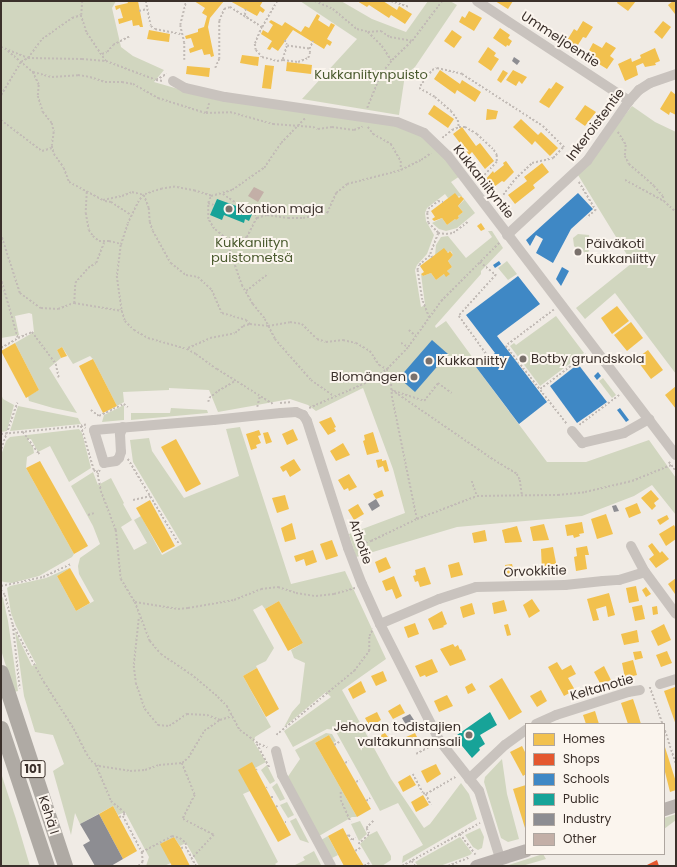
<!DOCTYPE html>
<meta charset="utf-8">
<style>
body{margin:0}
#map{position:relative;width:677px;height:867px;overflow:hidden;background:#f0ebe5;font-family:Poppins,sans-serif}
div>[style]{position:absolute}
.green>*{inset:0;background:#d1d6bf}
.homes>*{inset:0;background:#f2c14e}
.shops>*{inset:0;background:#e4572e}
.schools>*{inset:0;background:#3f88c5}
.public>*{inset:0;background:#17a398}
.industry>*{inset:0;background:#8d8d92}
.building>*{inset:0;background:#c3afa7}
.path>*{height:1.5px;margin-top:-0.75px;transform-origin:0;background:repeating-linear-gradient(90deg,#c2bbb6 0 2px,transparent 0 4px)}
.minor>*{height:10px;margin:-5px;padding:0 5px;transform-origin:5px;border-radius:5px;background:#c9c3be}
.major>*{height:13px;margin:-6.5px;padding:0 6.5px;transform-origin:6.5px;border-radius:6.5px;background:#b8b1ad}
.highway>*{height:15px;margin:-7.5px;padding:0 7.5px;transform-origin:7.5px;border-radius:7.5px;background:#afaaa4}
.dots>*{width:11px;height:11px;translate:-50% -50%;box-sizing:border-box;border:2px solid #fbf5ee;border-radius:50%}
span{translate:-50% -50%;white-space:nowrap;text-align:center;line-height:1.15;-webkit-text-stroke:4px #fbf5ee;paint-order:stroke}
.shield-label span{padding:1px 3px;background:#fbf5ee;border:1px solid;border-radius:3px;-webkit-text-stroke-width:0}
.shield-label{font-size:12px;color:#3b302b;font-weight:700}
.street-label{font-size:13px;color:#3b302b}
.park-label{font-size:13px;color:#4a5a2e}
.poi-label{font-size:13px;color:#3b302b}
.left{translate:0 -50%;text-align:left}
.right{translate:-100% -50%;text-align:right}
.frame{position:absolute;inset:0;border:2px solid #3b302b;pointer-events:none}
.legend{position:absolute;left:525px;top:723px;width:140px;height:132px;box-sizing:border-box;background:#fbf5ee;border:1px solid #aea6a0;margin:0;padding:5px 7px;list-style:none;font-size:12px;color:#3b302b}
.legend li{display:flex;align-items:center;gap:8px;height:20px}
.legend b{width:20px;border:1px solid #aea6a0}
</style>
<div id="map">
<div class="green">
<div style="clip-path:polygon(1px 1px,116px 1px,112px 8px,121px 47px,133px 56px,164px 70px,154px 82px,213px 99px,396px 125px,423px 136px,433px 143px,460px 176px,451px 182px,475px 213px,457px 228px,446px 231px,439px 229px,432px 223px,442px 218px,447px 225px,455px 219px,456px 220px,459px 218px,458px 216px,463px 212px,458px 206px,464px 200px,462px 196px,448px 198px,445px 194px,427px 208px,425px 213px,426px 221px,434px 235px,427px 254px,417px 265px,415px 270px,421px 307px,425px 305px,421px 274px,423px 276px,431px 273px,436px 280px,444px 274px,449px 274px,447px 271px,452px 267px,448px 261px,453px 255px,451px 251px,435px 256px,436px 245px,441px 237px,448px 236px,466px 258px,492px 237px,488px 231px,492px 231px,503px 248px,481px 271px,481px 274px,435px 326px,436px 328px,446px 321px,478px 365px,476px 367px,547px 462px,586px 462px,649px 440px,676px 478px,676px 515px,652px 485px,634px 496px,582px 516px,457px 527px,356px 557px,349px 534px,405px 513px,393px 469px,363px 388px,316px 411px,308px 405px,290px 399px,218px 412px,209px 390px,169px 388px,169px 390px,123px 392px,124px 402px,117px 406px,93px 359px,90px 356px,73px 364px,62px 347px,57px 350px,61px 358px,49px 368px,77px 413px,53px 408px,29px 401px,28px 396px,39px 390px,15px 343px,34px 332px,32px 314px,29px 313px,15px 316px,19px 335px,1px 338px)"></div>
<div style="clip-path:polygon(300px 1px,341px 1px,372px 19px,406px 32px,428px 1px,450px 1px,457px 5px,415px 67px,405px 75px,399px 115px,302px 99px,357px 39px)"></div>
<div style="clip-path:polygon(632px 106px,655px 122px,676px 132px,676px 374px,615px 293px,585px 319px,576px 308px,632px 263px,578px 175px)"></div>
<div style="clip-path:polygon(578px 234px,589px 235px,590px 248px,588px 253px,579px 251px,574px 246px,573px 238px)"></div>
<div style="clip-path:polygon(507px 261px,517px 274px,508px 280px,498px 268px)"></div>
<div style="clip-path:polygon(556px 316px,584px 353px,540px 386px,510px 346px,514px 343px,516px 345px)"></div>
<div style="clip-path:polygon(603px 378px,616px 395px,612px 398px,599px 381px)"></div>
<div style="clip-path:polygon(1px 394px,3px 399px,14px 405px,7px 431px,1px 432px)"></div>
<div style="clip-path:polygon(124px 405px,124px 420px,102px 422px,104px 415px)"></div>
<div style="clip-path:polygon(18px 406px,78px 418px,81px 424px,10px 431px)"></div>
<div style="clip-path:polygon(171px 408px,207px 410px,208px 413px,131px 420px,131px 413px,170px 413px)"></div>
<div style="clip-path:polygon(240px 427px,291px 584px,345px 571px,386px 659px,342px 690px,391px 779px,424px 828px,430px 824px,461px 783px,469px 794px,477px 819px,402px 863px,403px 856px,423px 845px,398px 803px,380px 811px,335px 730px,327px 729px,293px 747px,284px 731px,331px 697px,326px 692px,284px 727px,292px 712px,300px 703px,305px 663px,294px 658px,291px 650px,303px 643px,279px 601px,265px 609px,262px 605px,253px 610px,274px 648px,266px 661px,256px 666px,257px 668px,243px 676px,271px 727px,255px 737px,254px 742px,266px 762px,255px 768px,250px 791px,243px 794px,278px 862px,275px 864px,277px 866px,199px 866px,186px 843px,180px 846px,174px 837px,161px 844px,171px 863px,164px 866px,146px 866px,149px 857px,125px 812px,118px 815px,113px 806px,80px 824px,75px 813px,71px 835px,53px 771px,64px 764px,53px 735px,35px 732px,24px 696px,15px 631px,32px 666px,36px 664px,16px 626px,11px 613px,7px 588px,10px 586px,46px 578px,69px 568px,70px 568px,57px 576px,76px 611px,94px 601px,79px 574px,78px 566px,80px 558px,100px 544px,93px 526px,71px 486px,93px 472px,98px 485px,111px 478px,124px 503px,123px 504px,132px 520px,121px 527px,134px 550px,147px 543px,134px 520px,141px 516px,162px 555px,182px 544px,133px 462px,130px 440px,149px 438px,152px 451px,184px 498px,239px 476px,226px 429px)"></div>
<div style="clip-path:polygon(79px 429px,82px 433px,91px 468px,69px 482px,50px 446px,38px 452px,31px 439px,27px 439px,33px 447px,34px 453px,27px 457px,26px 468px,74px 554px,72px 557px,39px 576px,12px 583px,4px 582px,1px 581px,1px 455px,6px 441px,10px 437px)"></div>
<div style="clip-path:polygon(1px 595px,3px 598px,8px 621px,18px 691px,14px 692px,1px 650px)"></div>
<div style="clip-path:polygon(326px 733px,332px 734px,336px 741px,333px 743px,329px 735px,315px 743px,357px 817px,352px 817px,319px 836px,287px 778px,300px 759px,295px 750px)"></div>
<div style="clip-path:polygon(502px 759px,507px 794px,519px 839px,508px 842px,501px 838px,484px 782px,485px 777px)"></div>
<div style="clip-path:polygon(267px 765px,275px 781px,270px 784px,261px 770px)"></div>
<div style="clip-path:polygon(1px 773px,16px 819px,30px 866px,1px 866px)"></div>
<div style="clip-path:polygon(277px 783px,285px 799px,280px 801px,272px 787px)"></div>
<div style="clip-path:polygon(287px 802px,294px 815px,288px 818px,280px 805px)"></div>
<div style="clip-path:polygon(676px 814px,676px 820px,664px 829px,664px 818px)"></div>
<div style="clip-path:polygon(296px 818px,309px 843px,300px 840px,290px 821px)"></div>
<div style="clip-path:polygon(360px 821px,367px 834px,359px 841px,351px 824px)"></div>
<div style="clip-path:polygon(480px 828px,484px 837px,483px 843px,482px 848px,478px 850px,473px 847px,465px 835px)"></div>
<div style="clip-path:polygon(377px 831px,391px 856px,391px 860px,382px 866px,373px 866px,360px 844px,369px 835px)"></div>
<div style="clip-path:polygon(328px 836px,338px 855px,332px 858px,321px 840px)"></div>
<div style="clip-path:polygon(460px 837px,472px 853px,470px 855px,440px 866px,418px 866px,415px 862px)"></div>
<div style="clip-path:polygon(314px 851px,321px 865px,293px 866px,305px 860px,303px 857px)"></div>
<div style="clip-path:polygon(543px 854px,546px 859px,522px 866px,506px 866px)"></div>
</div>
<div class="homes">
<div style="clip-path:polygon(127px 1px,138px 1px,143px 27px,140px 27px,139px 25px,133px 26px,132px 20px,119px 24px,118px 19px,123px 18px,120px 8px,116px 10px,115px 6px,128px 3px)"></div>
<div style="clip-path:polygon(194px 1px,224px 1px,210px 18px,208px 27px,214px 56px,211px 57px,210px 54px,204px 55px,202px 49px,190px 53px,189px 49px,194px 47px,191px 38px,186px 39px,185px 36px,198px 32px,198px 29px,204px 27px,207px 16px,202px 13px,205px 8px)"></div>
<div style="clip-path:polygon(230px 1px,263px 1px,260px 6px,265px 10px,263px 13px,260px 11px,257px 16px)"></div>
<div style="clip-path:polygon(357px 1px,383px 1px,397px 10px,399px 6px,412px 14px,405px 24px,391px 15px,389px 18px,369px 5px,367px 7px)"></div>
<div style="clip-path:polygon(495px 1px,513px 1px,508px 9px)"></div>
<div style="clip-path:polygon(618px 1px,636px 1px,628px 11px,617px 3px)"></div>
<div style="clip-path:polygon(673px 1px,676px 1px,675px 14px,668px 5px)"></div>
<div style="clip-path:polygon(469px 11px,482px 18px,474px 31px,459px 22px,462px 16px,465px 18px)"></div>
<div style="clip-path:polygon(317px 14px,320px 16px,318px 20px,329px 27px,331px 23px,335px 25px,327px 39px,332px 42px,330px 46px,327px 44px,324px 49px,293px 30px,278px 51px,272px 47px,270px 50px,267px 49px,272px 41px,261px 34px,263px 30px,268px 33px,273px 25px,269px 22px,271px 20px,282px 26px,285px 22px,301px 32px,305px 26px,309px 28px)"></div>
<div style="clip-path:polygon(583px 21px,593px 27px,586px 38px,583px 37px,576px 48px,566px 42px,574px 29px,577px 31px)"></div>
<div style="clip-path:polygon(663px 21px,671px 27px,662px 39px,654px 32px)"></div>
<div style="clip-path:polygon(500px 28px,510px 35px,508px 38px,512px 41px,509px 46px,507px 45px,506px 47px,493px 38px)"></div>
<div style="clip-path:polygon(149px 30px,170px 34px,169px 42px,147px 39px)"></div>
<div style="clip-path:polygon(452px 30px,462px 37px,454px 48px,444px 41px)"></div>
<div style="clip-path:polygon(606px 42px,616px 48px,610px 56px,614px 59px,607px 69px,586px 56px,593px 43px,602px 48px)"></div>
<div style="clip-path:polygon(488px 47px,496px 53px,494px 56px,499px 59px,491px 71px,478px 62px)"></div>
<div style="clip-path:polygon(655px 48px,660px 61px,655px 63px,656px 65px,645px 67px,643px 63px,636px 66px,638px 75px,625px 81px,618px 64px,631px 58px,632px 62px,641px 58px,640px 55px)"></div>
<div style="clip-path:polygon(242px 55px,259px 57px,258px 66px,240px 63px)"></div>
<div style="clip-path:polygon(287px 62px,312px 65px,311px 74px,286px 71px)"></div>
<div style="clip-path:polygon(265px 65px,274px 66px,271px 89px,262px 88px)"></div>
<div style="clip-path:polygon(187px 66px,210px 68px,209px 77px,186px 74px)"></div>
<div style="clip-path:polygon(440px 70px,460px 84px,462px 80px,481px 92px,475px 102px,457px 90px,455px 94px,434px 79px)"></div>
<div style="clip-path:polygon(503px 70px,508px 73px,501px 83px,497px 80px)"></div>
<div style="clip-path:polygon(513px 70px,527px 77px,522px 84px,519px 81px,516px 86px,506px 80px)"></div>
<div style="clip-path:polygon(556px 82px,564px 87px,549px 108px,539px 102px,549px 88px,551px 89px)"></div>
<div style="clip-path:polygon(671px 91px,676px 95px,676px 115px,670px 112px,669px 115px,660px 109px)"></div>
<div style="clip-path:polygon(434px 105px,454px 119px,448px 128px,428px 114px)"></div>
<div style="clip-path:polygon(585px 105px,596px 112px,585px 126px,575px 119px)"></div>
<div style="clip-path:polygon(487px 109px,498px 111px,496px 119px,486px 120px)"></div>
<div style="clip-path:polygon(521px 119px,538px 135px,541px 132px,558px 148px,550px 156px,535px 141px,532px 145px,513px 127px)"></div>
<div style="clip-path:polygon(462px 127px,476px 146px,480px 143px,494px 161px,485px 169px,472px 152px,469px 155px,453px 134px)"></div>
<div style="clip-path:polygon(506px 161px,514px 172px,504px 182px,502px 181px,494px 187px,495px 188px,491px 191px,484px 181px,493px 171px,494px 173px,504px 165px,503px 163px)"></div>
<div style="clip-path:polygon(542px 163px,549px 172px,533px 185px,535px 188px,515px 204px,508px 195px,527px 181px,524px 177px)"></div>
<div style="clip-path:polygon(455px 193px,459px 198px,461px 196px,464px 199px,458px 206px,463px 212px,458px 216px,459px 218px,456px 220px,455px 219px,447px 225px,442px 218px,434px 221px,432px 219px,435px 217px,431px 211px)"></div>
<div style="clip-path:polygon(481px 223px,485px 229px,481px 231px,477px 226px)"></div>
<div style="clip-path:polygon(444px 248px,448px 253px,450px 251px,453px 255px,448px 261px,452px 267px,447px 271px,450px 274px,446px 277px,444px 274px,436px 280px,431px 273px,423px 276px,421px 274px,424px 272px,420px 266px)"></div>
<div style="clip-path:polygon(617px 306px,629px 321px,612px 334px,601px 318px)"></div>
<div style="clip-path:polygon(631px 322px,643px 338px,627px 351px,614px 335px)"></div>
<div style="clip-path:polygon(15px 343px,39px 390px,26px 398px,1px 351px)"></div>
<div style="clip-path:polygon(62px 347px,67px 356px,61px 358px,57px 350px)"></div>
<div style="clip-path:polygon(648px 350px,663px 370px,651px 379px,636px 359px)"></div>
<div style="clip-path:polygon(93px 359px,117px 406px,103px 413px,79px 366px)"></div>
<div style="clip-path:polygon(676px 386px,676px 409px,665px 395px)"></div>
<div style="clip-path:polygon(331px 417px,336px 427px,334px 428px,336px 431px,328px 435px,319px 422px)"></div>
<div style="clip-path:polygon(293px 429px,298px 440px,287px 445px,282px 434px)"></div>
<div style="clip-path:polygon(259px 430px,261px 435px,258px 436px,261px 443px,256px 445px,257px 448px,251px 450px,246px 434px)"></div>
<div style="clip-path:polygon(268px 432px,272px 442px,266px 444px,263px 433px)"></div>
<div style="clip-path:polygon(373px 432px,379px 452px,367px 455px,363px 441px,365px 440px,364px 435px)"></div>
<div style="clip-path:polygon(176px 439px,201px 484px,186px 492px,161px 447px)"></div>
<div style="clip-path:polygon(343px 443px,350px 455px,336px 461px,330px 451px)"></div>
<div style="clip-path:polygon(294px 459px,301px 470px,290px 477px,286px 470px,283px 472px,280px 467px)"></div>
<div style="clip-path:polygon(382px 459px,382px 461px,386px 460px,389px 471px,385px 472px,383px 466px,378px 468px,376px 460px)"></div>
<div style="clip-path:polygon(40px 461px,88px 546px,74px 554px,26px 468px)"></div>
<div style="clip-path:polygon(349px 474px,357px 487px,349px 491px,348px 488px,344px 490px,338px 480px)"></div>
<div style="clip-path:polygon(382px 490px,384px 496px,376px 499px,373px 494px)"></div>
<div style="clip-path:polygon(651px 490px,659px 499px,654px 503px,656px 506px,652px 510px,641px 498px)"></div>
<div style="clip-path:polygon(285px 495px,289px 509px,277px 513px,272px 498px)"></div>
<div style="clip-path:polygon(150px 500px,175px 546px,162px 553px,136px 508px)"></div>
<div style="clip-path:polygon(637px 503px,641px 513px,629px 518px,625px 508px)"></div>
<div style="clip-path:polygon(358px 504px,364px 514px,354px 520px,348px 510px)"></div>
<div style="clip-path:polygon(606px 514px,613px 534px,597px 539px,591px 519px)"></div>
<div style="clip-path:polygon(667px 515px,669px 519px,660px 525px,657px 520px)"></div>
<div style="clip-path:polygon(582px 522px,584px 533px,579px 534px,580px 536px,574px 538px,573px 535px,567px 536px,565px 525px)"></div>
<div style="clip-path:polygon(292px 523px,296px 539px,285px 542px,281px 528px)"></div>
<div style="clip-path:polygon(544px 524px,549px 540px,533px 541px,530px 527px)"></div>
<div style="clip-path:polygon(674px 525px,676px 529px,676px 539px,666px 546px,659px 534px)"></div>
<div style="clip-path:polygon(517px 526px,522px 542px,505px 543px,502px 530px)"></div>
<div style="clip-path:polygon(485px 530px,487px 541px,474px 543px,472px 533px)"></div>
<div style="clip-path:polygon(332px 540px,338px 556px,326px 560px,320px 544px)"></div>
<div style="clip-path:polygon(652px 543px,660px 553px,662px 551px,669px 559px,656px 568px,649px 559px,654px 555px,648px 546px)"></div>
<div style="clip-path:polygon(587px 546px,589px 555px,585px 555px,587px 569px,576px 571px,574px 557px,577px 556px,576px 548px)"></div>
<div style="clip-path:polygon(553px 547px,557px 568px,542px 571px,541px 549px)"></div>
<div style="clip-path:polygon(313px 550px,317px 562px,306px 566px,304px 559px,296px 562px,294px 556px)"></div>
<div style="clip-path:polygon(386px 557px,391px 568px,379px 573px,375px 562px)"></div>
<div style="clip-path:polygon(459px 562px,463px 575px,451px 578px,448px 565px)"></div>
<div style="clip-path:polygon(512px 564px,514px 572px,507px 574px,505px 565px)"></div>
<div style="clip-path:polygon(425px 567px,431px 584px,420px 587px,418px 581px,415px 582px,413px 576px,416px 575px,415px 570px)"></div>
<div style="clip-path:polygon(70px 568px,90px 603px,76px 611px,57px 576px)"></div>
<div style="clip-path:polygon(394px 576px,402px 596px,396px 599px,392px 589px,386px 591px,382px 581px)"></div>
<div style="clip-path:polygon(676px 578px,676px 593px,675px 594px,668px 584px)"></div>
<div style="clip-path:polygon(636px 586px,639px 601px,629px 603px,626px 588px)"></div>
<div style="clip-path:polygon(646px 587px,651px 594px,646px 597px,642px 590px)"></div>
<div style="clip-path:polygon(609px 593px,615px 615px,608px 617px,606px 606px,596px 609px,599px 620px,593px 621px,587px 599px)"></div>
<div style="clip-path:polygon(532px 599px,540px 611px,529px 618px,523px 605px)"></div>
<div style="clip-path:polygon(504px 600px,507px 611px,494px 614px,492px 603px)"></div>
<div style="clip-path:polygon(279px 601px,303px 643px,288px 651px,265px 609px)"></div>
<div style="clip-path:polygon(472px 603px,475px 614px,463px 618px,460px 607px)"></div>
<div style="clip-path:polygon(642px 605px,645px 619px,635px 621px,632px 607px)"></div>
<div style="clip-path:polygon(657px 606px,658px 614px,653px 615px,652px 607px)"></div>
<div style="clip-path:polygon(442px 611px,447px 624px,443px 626px,444px 627px,433px 630px,428px 619px)"></div>
<div style="clip-path:polygon(415px 623px,419px 634px,408px 638px,404px 627px)"></div>
<div style="clip-path:polygon(508px 624px,511px 635px,507px 636px,504px 625px)"></div>
<div style="clip-path:polygon(664px 624px,671px 640px,658px 646px,651px 631px)"></div>
<div style="clip-path:polygon(637px 630px,639px 642px,624px 645px,621px 634px)"></div>
<div style="clip-path:polygon(453px 644px,455px 647px,458px 645px,460px 650px,461px 649px,466px 660px,450px 666px,440px 649px)"></div>
<div style="clip-path:polygon(641px 651px,643px 658px,635px 660px,633px 652px)"></div>
<div style="clip-path:polygon(667px 651px,672px 663px,661px 667px,656px 655px)"></div>
<div style="clip-path:polygon(432px 659px,438px 672px,426px 677px,425px 675px,420px 677px,415px 666px)"></div>
<div style="clip-path:polygon(633px 660px,637px 675px,625px 678px,622px 663px)"></div>
<div style="clip-path:polygon(557px 662px,562px 670px,571px 665px,576px 674px,568px 678px,575px 690px,564px 696px,548px 667px)"></div>
<div style="clip-path:polygon(604px 666px,611px 680px,601px 685px,594px 672px)"></div>
<div style="clip-path:polygon(257px 668px,279px 709px,266px 717px,243px 676px)"></div>
<div style="clip-path:polygon(383px 671px,387px 681px,376px 686px,371px 676px)"></div>
<div style="clip-path:polygon(502px 678px,522px 712px,509px 720px,489px 686px)"></div>
<div style="clip-path:polygon(361px 681px,366px 692px,353px 699px,348px 689px)"></div>
<div style="clip-path:polygon(472px 683px,476px 690px,468px 694px,465px 687px)"></div>
<div style="clip-path:polygon(675px 687px,676px 689px,676px 725px,664px 691px)"></div>
<div style="clip-path:polygon(541px 690px,547px 701px,537px 707px,530px 696px)"></div>
<div style="clip-path:polygon(447px 695px,453px 706px,439px 712px,434px 701px)"></div>
<div style="clip-path:polygon(633px 699px,637px 711px,641px 724px,628px 724px,621px 703px)"></div>
<div style="clip-path:polygon(400px 704px,405px 713px,393px 719px,388px 711px)"></div>
<div style="clip-path:polygon(595px 711px,599px 724px,586px 724px,583px 715px)"></div>
<div style="clip-path:polygon(377px 712px,381px 720px,370px 727px,365px 718px)"></div>
<div style="clip-path:polygon(385px 733px,388px 737px,377px 743px,375px 738px)"></div>
<div style="clip-path:polygon(415px 733px,420px 743px,409px 748px,404px 738px)"></div>
<div style="clip-path:polygon(329px 735px,371px 809px,357px 817px,315px 743px)"></div>
<div style="clip-path:polygon(664px 744px,676px 782px,676px 790px,670px 792px,664px 768px)"></div>
<div style="clip-path:polygon(522px 746px,526px 754px,526px 774px,523px 776px,510px 752px)"></div>
<div style="clip-path:polygon(252px 762px,291px 835px,278px 842px,238px 770px)"></div>
<div style="clip-path:polygon(436px 764px,441px 774px,427px 783px,421px 771px)"></div>
<div style="clip-path:polygon(410px 775px,416px 785px,403px 792px,398px 782px)"></div>
<div style="clip-path:polygon(526px 785px,526px 828px,525px 828px,513px 789px)"></div>
<div style="clip-path:polygon(423px 795px,429px 805px,416px 812px,411px 802px)"></div>
<div style="clip-path:polygon(113px 806px,137px 851px,123px 859px,99px 814px)"></div>
<div style="clip-path:polygon(343px 828px,355px 851px,364px 866px,344px 866px,328px 836px)"></div>
<div style="clip-path:polygon(174px 837px,181px 848px,190px 866px,172px 866px,160px 844px)"></div>
</div>
<div class="shops">
<div style="clip-path:polygon(657px 860px,659px 866px,645px 866px)"></div>
</div>
<div class="schools">
<div style="clip-path:polygon(578px 193px,593px 209px,571px 229px,553px 263px,536px 253px,543px 239px,536px 235px,530px 246px,526px 240px)"></div>
<div style="clip-path:polygon(499px 261px,501px 264px,495px 268px,493px 265px)"></div>
<div style="clip-path:polygon(562px 267px,569px 271px,561px 286px,556px 279px)"></div>
<div style="clip-path:polygon(518px 276px,540px 304px,497px 336px,547px 402px,519px 424px,476px 367px,495px 353px,466px 315px)"></div>
<div style="clip-path:polygon(432px 340px,448px 354px,415px 392px,399px 378px)"></div>
<div style="clip-path:polygon(578px 364px,607px 402px,577px 423px,550px 386px)"></div>
<div style="clip-path:polygon(598px 372px,601px 376px,597px 380px,594px 376px)"></div>
<div style="clip-path:polygon(620px 408px,629px 420px,626px 422px,617px 410px)"></div>
</div>
<div class="public">
<div style="clip-path:polygon(217px 199px,253px 212px,249px 221px,245px 219px,244px 223px,224px 215px,222px 220px,210px 215px)"></div>
<div style="clip-path:polygon(490px 712px,497px 725px,480px 735px,485px 744px,479px 748px,480px 750px,472px 758px,458px 741px,460px 739px,457px 735px)"></div>
</div>
<div class="industry">
<div style="clip-path:polygon(514px 57px,520px 61px,517px 65px,512px 61px)"></div>
<div style="clip-path:polygon(376px 499px,380px 506px,372px 511px,368px 504px)"></div>
<div style="clip-path:polygon(616px 505px,619px 511px,614px 512px,612px 506px)"></div>
<div style="clip-path:polygon(410px 714px,414px 720px,406px 725px,402px 718px)"></div>
<div style="clip-path:polygon(99px 814px,123px 859px,111px 866px,95px 866px,83px 845px,90px 841px,80px 824px)"></div>
</div>
<div class="building">
<div style="clip-path:polygon(254px 187px,264px 192px,258px 202px,248px 196px)"></div>
</div>
<div class="path">
<div style="left:146px;top:1px;width:25px;rotate:79deg"></div>
<div style="left:151px;top:26px;width:5px;rotate:37deg"></div>
<div style="left:155px;top:29px;width:26px;rotate:11deg"></div>
<div style="left:315px;top:1px;width:20px;rotate:24deg"></div>
<div style="left:333px;top:9px;width:31px;rotate:40deg"></div>
<div style="left:357px;top:29px;width:11px;rotate:15deg"></div>
<div style="left:368px;top:32px;width:13px;rotate:-4deg"></div>
<div style="left:381px;top:31px;width:11px;rotate:34deg"></div>
<div style="left:390px;top:37px;width:22px;rotate:10deg"></div>
<div style="left:391px;top:1px;width:19px;rotate:18deg"></div>
<div style="left:246px;top:9px;width:4px;rotate:104deg"></div>
<div style="left:245px;top:13px;width:5px;rotate:68deg"></div>
<div style="left:139px;top:11px;width:8px;rotate:-14deg"></div>
<div style="left:81px;top:15px;width:19px;rotate:72deg"></div>
<div style="left:87px;top:33px;width:34px;rotate:56deg"></div>
<div style="left:262px;top:27px;width:30px;rotate:-60deg"></div>
<div style="left:368px;top:32px;width:20px;rotate:45deg"></div>
<div style="left:382px;top:46px;width:17px;rotate:57deg"></div>
<div style="left:285px;top:40px;width:5px;rotate:68deg"></div>
<div style="left:1px;top:47px;width:29px;rotate:22deg"></div>
<div style="left:28px;top:58px;width:54px;rotate:1.1deg"></div>
<div style="left:82px;top:59px;width:24px;rotate:5deg"></div>
<div style="left:106px;top:61px;width:53px;rotate:20.8deg"></div>
<div style="left:156px;top:80px;width:7px;rotate:8deg"></div>
<div style="left:309px;top:49px;width:9px;rotate:-63deg"></div>
<div style="left:8px;top:51px;width:33px;rotate:40deg"></div>
<div style="left:33px;top:72px;width:20px;rotate:15deg"></div>
<div style="left:52px;top:77px;width:26px;rotate:-4deg"></div>
<div style="left:78px;top:75px;width:12px;rotate:9deg"></div>
<div style="left:90px;top:77px;width:16px;rotate:18deg"></div>
<div style="left:105px;top:82px;width:17px"></div>
<div style="left:122px;top:82px;width:11px;rotate:10deg"></div>
<div style="left:133px;top:84px;width:29px;rotate:29deg"></div>
<div style="left:158px;top:98px;width:50px;rotate:17.4deg"></div>
<div style="left:206px;top:113px;width:24px;rotate:-2deg"></div>
<div style="left:230px;top:112px;width:45px;rotate:15.6deg"></div>
<div style="left:273px;top:124px;width:40px;rotate:4.3deg"></div>
<div style="left:313px;top:127px;width:5px;rotate:22deg"></div>
<div style="left:318px;top:129px;width:14px;rotate:-8deg"></div>
<div style="left:332px;top:127px;width:22px;rotate:8deg"></div>
<div style="left:354px;top:130px;width:9px;rotate:-21deg"></div>
<div style="left:102px;top:54px;width:5px;rotate:-22deg"></div>
<div style="left:107px;top:52px;width:9px;rotate:-49deg"></div>
<div style="left:113px;top:45px;width:19px;rotate:-28deg"></div>
<div style="left:184px;top:60px;width:17px;rotate:-90deg"></div>
<div style="left:184px;top:43px;width:18px;rotate:-103deg"></div>
<div style="left:180px;top:25px;width:25px;rotate:-76deg"></div>
<div style="left:215px;top:68px;width:10px;rotate:-66deg"></div>
<div style="left:219px;top:59px;width:38px;rotate:-90deg"></div>
<div style="left:219px;top:21px;width:13px;rotate:-67deg"></div>
<div style="left:224px;top:9px;width:6px;rotate:-18deg"></div>
<div style="left:230px;top:7px;width:38px;rotate:32deg"></div>
<div style="left:262px;top:27px;width:18px;rotate:112deg"></div>
<div style="left:255px;top:44px;width:6px;rotate:81deg"></div>
<div style="left:256px;top:50px;width:9px;rotate:49deg"></div>
<div style="left:262px;top:57px;width:16px;rotate:15deg"></div>
<div style="left:277px;top:61px;width:6px;rotate:-9deg"></div>
<div style="left:283px;top:60px;width:15px;rotate:8deg"></div>
<div style="left:298px;top:62px;width:11px;rotate:-22deg"></div>
<div style="left:308px;top:58px;width:5px;rotate:-68deg"></div>
<div style="left:310px;top:53px;width:4px;rotate:-104deg"></div>
<div style="left:309px;top:49px;width:22px;rotate:-172deg"></div>
<div style="left:287px;top:46px;width:15px;rotate:106deg"></div>
<div style="left:33px;top:72px;width:14px;rotate:65deg"></div>
<div style="left:39px;top:85px;width:11px;rotate:95deg"></div>
<div style="left:38px;top:96px;width:17px;rotate:73deg"></div>
<div style="left:43px;top:112px;width:14px;rotate:51deg"></div>
<div style="left:52px;top:123px;width:9px;rotate:77deg"></div>
<div style="left:54px;top:132px;width:14px;rotate:98deg"></div>
<div style="left:52px;top:146px;width:8px;rotate:76deg"></div>
<div style="left:54px;top:154px;width:17px;rotate:54deg"></div>
<div style="left:64px;top:168px;width:15px;rotate:70deg"></div>
<div style="left:69px;top:182px;width:38px;rotate:28deg"></div>
<div style="left:103px;top:200px;width:19px;rotate:-12deg"></div>
<div style="left:122px;top:196px;width:11px;rotate:-22deg"></div>
<div style="left:132px;top:192px;width:12px;rotate:14deg"></div>
<div style="left:144px;top:195px;width:14px;rotate:69deg"></div>
<div style="left:149px;top:208px;width:14px;rotate:86deg"></div>
<div style="left:150px;top:222px;width:9px;rotate:72deg"></div>
<div style="left:153px;top:231px;width:37px;rotate:61deg"></div>
<div style="left:171px;top:263px;width:19px;rotate:39deg"></div>
<div style="left:186px;top:275px;width:12px;rotate:9deg"></div>
<div style="left:198px;top:277px;width:19px;rotate:43deg"></div>
<div style="left:212px;top:290px;width:25px;rotate:67deg"></div>
<div style="left:222px;top:313px;width:25px;rotate:16deg"></div>
<div style="left:246px;top:320px;width:6px;rotate:45deg"></div>
<div style="left:156px;top:80px;width:12px;rotate:-31deg"></div>
<div style="left:420px;top:86px;width:20px;rotate:-53deg"></div>
<div style="left:432px;top:70px;width:5px;rotate:-22deg"></div>
<div style="left:437px;top:68px;width:26px;rotate:13deg"></div>
<div style="left:462px;top:74px;width:96px;rotate:32.7deg"></div>
<div style="left:543px;top:126px;width:30px;rotate:45deg"></div>
<div style="left:419px;top:88px;width:18px;rotate:29deg"></div>
<div style="left:435px;top:97px;width:21px;rotate:41deg"></div>
<div style="left:451px;top:111px;width:11px;rotate:52deg"></div>
<div style="left:458px;top:120px;width:7px;rotate:82deg"></div>
<div style="left:1px;top:95px;width:39px;rotate:-59deg"></div>
<div style="left:21px;top:62px;width:8px;rotate:-30deg"></div>
<div style="left:28px;top:58px;width:24px;rotate:-54deg"></div>
<div style="left:42px;top:39px;width:37px;rotate:-35deg"></div>
<div style="left:72px;top:18px;width:9px;rotate:-18deg"></div>
<div style="left:81px;top:15px;width:14px;rotate:-86deg"></div>
<div style="left:367px;top:108px;width:35px;rotate:-68deg"></div>
<div style="left:380px;top:75px;width:19px;rotate:-51deg"></div>
<div style="left:392px;top:60px;width:28px;rotate:-44deg"></div>
<div style="left:412px;top:41px;width:50px;rotate:-53.1deg"></div>
<div style="left:206px;top:113px;width:10px;rotate:-73deg"></div>
<div style="left:1px;top:120px;width:51px;rotate:37.1deg"></div>
<div style="left:42px;top:151px;width:10px;rotate:-17deg"></div>
<div style="left:368px;top:127px;width:9px;rotate:54deg"></div>
<div style="left:373px;top:134px;width:21px;rotate:29deg"></div>
<div style="left:391px;top:144px;width:20px;rotate:60deg"></div>
<div style="left:401px;top:161px;width:9px;rotate:90deg"></div>
<div style="left:618px;top:132px;width:15px;rotate:58deg"></div>
<div style="left:626px;top:145px;width:11px;rotate:95deg"></div>
<div style="left:625px;top:156px;width:9px;rotate:63deg"></div>
<div style="left:629px;top:164px;width:33px;rotate:41deg"></div>
<div style="left:654px;top:186px;width:13px;rotate:48deg"></div>
<div style="left:663px;top:196px;width:5px;rotate:79deg"></div>
<div style="left:442px;top:138px;width:13px;rotate:-39deg"></div>
<div style="left:452px;top:130px;width:8px;rotate:-23deg"></div>
<div style="left:459px;top:127px;width:6px"></div>
<div style="left:465px;top:127px;width:14px;rotate:30deg"></div>
<div style="left:477px;top:134px;width:23px;rotate:43deg"></div>
<div style="left:494px;top:150px;width:6px;rotate:59deg"></div>
<div style="left:497px;top:155px;width:7px;rotate:90deg"></div>
<div style="left:497px;top:162px;width:26px;rotate:133deg"></div>
<div style="left:625px;top:180px;width:44px;rotate:28.3deg"></div>
<div style="left:664px;top:201px;width:16px;rotate:43deg"></div>
<div style="left:579px;top:182px;width:33px;rotate:59deg"></div>
<div style="left:596px;top:210px;width:12px;rotate:138deg"></div>
<div style="left:87px;top:192px;width:21px;rotate:93deg"></div>
<div style="left:86px;top:213px;width:17px;rotate:80deg"></div>
<div style="left:89px;top:230px;width:7px;rotate:56deg"></div>
<div style="left:93px;top:236px;width:8px;rotate:40deg"></div>
<div style="left:99px;top:241px;width:10px"></div>
<div style="left:109px;top:241px;width:12px;rotate:14deg"></div>
<div style="left:223px;top:194px;width:18px;rotate:34deg"></div>
<div style="left:238px;top:204px;width:17px;rotate:21deg"></div>
<div style="left:254px;top:210px;width:9px;rotate:69deg"></div>
<div style="left:257px;top:218px;width:22px;rotate:117deg"></div>
<div style="left:247px;top:238px;width:21px;rotate:177deg"></div>
<div style="left:226px;top:239px;width:16px;rotate:-140deg"></div>
<div style="left:214px;top:229px;width:12px;rotate:-121deg"></div>
<div style="left:208px;top:219px;width:16px;rotate:-90deg"></div>
<div style="left:208px;top:203px;width:8px;rotate:-67deg"></div>
<div style="left:211px;top:196px;width:22px;rotate:-16deg"></div>
<div style="left:232px;top:190px;width:39px;rotate:-35deg"></div>
<div style="left:264px;top:168px;width:30px;rotate:-56deg"></div>
<div style="left:281px;top:143px;width:35px;rotate:-46deg"></div>
<div style="left:503px;top:195px;width:20px;rotate:-53deg"></div>
<div style="left:515px;top:179px;width:23px;rotate:-43deg"></div>
<div style="left:532px;top:163px;width:22px;rotate:-13deg"></div>
<div style="left:553px;top:158px;width:16px;rotate:-47deg"></div>
<div style="left:211px;top:196px;width:17px;rotate:-163deg"></div>
<div style="left:195px;top:191px;width:20px;rotate:-169deg"></div>
<div style="left:175px;top:187px;width:13px;rotate:171deg"></div>
<div style="left:162px;top:189px;width:19px;rotate:162deg"></div>
<div style="left:144px;top:195px;width:8px;rotate:130deg"></div>
<div style="left:139px;top:201px;width:25px;rotate:116deg"></div>
<div style="left:128px;top:224px;width:22px;rotate:108deg"></div>
<div style="left:121px;top:245px;width:31px;rotate:97deg"></div>
<div style="left:117px;top:276px;width:35px;rotate:82deg"></div>
<div style="left:122px;top:311px;width:10px;rotate:73deg"></div>
<div style="left:125px;top:321px;width:13px;rotate:45deg"></div>
<div style="left:134px;top:330px;width:16px;rotate:30deg"></div>
<div style="left:148px;top:338px;width:41px;rotate:15.8deg"></div>
<div style="left:187px;top:349px;width:10px;rotate:29deg"></div>
<div style="left:196px;top:354px;width:26px;rotate:36deg"></div>
<div style="left:217px;top:369px;width:66px;rotate:32deg"></div>
<div style="left:105px;top:201px;width:6px;rotate:9deg"></div>
<div style="left:111px;top:202px;width:24px;rotate:33deg"></div>
<div style="left:208px;top:203px;width:6px;rotate:18deg"></div>
<div style="left:257px;top:218px;width:10px;rotate:-17deg"></div>
<div style="left:267px;top:215px;width:21px;rotate:8deg"></div>
<div style="left:288px;top:218px;width:15px"></div>
<div style="left:303px;top:218px;width:25px;rotate:-12deg"></div>
<div style="left:327px;top:213px;width:22px;rotate:-66deg"></div>
<div style="left:336px;top:193px;width:14px;rotate:-39deg"></div>
<div style="left:347px;top:184px;width:56px;rotate:-14.5deg"></div>
<div style="left:401px;top:170px;width:22px;rotate:-27deg"></div>
<div style="left:421px;top:160px;width:12px;rotate:-35deg"></div>
<div style="left:438px;top:233px;width:8px;rotate:7deg"></div>
<div style="left:446px;top:234px;width:7px;rotate:-8deg"></div>
<div style="left:453px;top:233px;width:20px;rotate:-37deg"></div>
<div style="left:1px;top:234px;width:62px;rotate:72.1deg"></div>
<div style="left:20px;top:293px;width:26px;rotate:36deg"></div>
<div style="left:41px;top:308px;width:17px;rotate:3deg"></div>
<div style="left:58px;top:309px;width:17px;rotate:-21deg"></div>
<div style="left:74px;top:303px;width:49px;rotate:9.5deg"></div>
<div style="left:226px;top:239px;width:49px;rotate:70.8deg"></div>
<div style="left:242px;top:285px;width:22px;rotate:60deg"></div>
<div style="left:253px;top:304px;width:19px;rotate:51deg"></div>
<div style="left:265px;top:319px;width:22px;rotate:63deg"></div>
<div style="left:275px;top:339px;width:55px;rotate:48.7deg"></div>
<div style="left:311px;top:380px;width:28px;rotate:35deg"></div>
<div style="left:432px;top:258px;width:4px;rotate:-117deg"></div>
<div style="left:430px;top:254px;width:22px;rotate:-69deg"></div>
<div style="left:438px;top:233px;width:14px;rotate:-135deg"></div>
<div style="left:428px;top:223px;width:10px;rotate:-96deg"></div>
<div style="left:427px;top:213px;width:4px;rotate:-76deg"></div>
<div style="left:428px;top:209px;width:13px;rotate:-39deg"></div>
<div style="left:438px;top:201px;width:5px;rotate:11deg"></div>
<div style="left:480px;top:262px;width:21px;rotate:39deg"></div>
<div style="left:496px;top:275px;width:55px;rotate:132.1deg"></div>
<div style="left:459px;top:316px;width:48px;rotate:54.3deg"></div>
<div style="left:1px;top:278px;width:62px;rotate:74.2deg"></div>
<div style="left:246px;top:291px;width:28px;rotate:-38deg"></div>
<div style="left:74px;top:303px;width:20px;rotate:-87deg"></div>
<div style="left:75px;top:283px;width:20px;rotate:-49deg"></div>
<div style="left:88px;top:268px;width:9px;rotate:-32deg"></div>
<div style="left:96px;top:263px;width:22px;rotate:-69deg"></div>
<div style="left:554px;top:310px;width:60px;rotate:143.1deg"></div>
<div style="left:506px;top:346px;width:99px;rotate:52deg"></div>
<div style="left:429px;top:318px;width:19px;rotate:-111deg"></div>
<div style="left:422px;top:300px;width:30px;rotate:-99deg"></div>
<div style="left:417px;top:270px;width:5px;rotate:-68deg"></div>
<div style="left:419px;top:265px;width:15px;rotate:-42deg"></div>
<div style="left:409px;top:330px;width:9px;rotate:41deg"></div>
<div style="left:401px;top:343px;width:8px;rotate:30deg"></div>
<div style="left:1px;top:348px;width:20px;rotate:-30deg"></div>
<div style="left:18px;top:338px;width:15px;rotate:-23deg"></div>
<div style="left:32px;top:332px;width:40px;rotate:53deg"></div>
<div style="left:56px;top:364px;width:14px;rotate:78deg"></div>
<div style="left:188px;top:348px;width:24px;rotate:-24deg"></div>
<div style="left:210px;top:338px;width:25px;rotate:-11deg"></div>
<div style="left:235px;top:333px;width:11px;rotate:-41deg"></div>
<div style="left:243px;top:326px;width:7px;rotate:-16deg"></div>
<div style="left:250px;top:324px;width:18px;rotate:6deg"></div>
<div style="left:268px;top:326px;width:22px;rotate:-10deg"></div>
<div style="left:290px;top:322px;width:12px;rotate:9deg"></div>
<div style="left:302px;top:324px;width:21px;rotate:45deg"></div>
<div style="left:317px;top:339px;width:9px;rotate:18deg"></div>
<div style="left:326px;top:342px;width:17px;rotate:-7deg"></div>
<div style="left:343px;top:340px;width:13px;rotate:13deg"></div>
<div style="left:356px;top:343px;width:16px;rotate:30deg"></div>
<div style="left:370px;top:351px;width:17px;rotate:57deg"></div>
<div style="left:379px;top:365px;width:9px;rotate:27deg"></div>
<div style="left:387px;top:369px;width:12px;rotate:70deg"></div>
<div style="left:391px;top:380px;width:16px;rotate:86deg"></div>
<div style="left:392px;top:396px;width:126px;rotate:78.5deg"></div>
<div style="left:540px;top:389px;width:60px;rotate:-36.9deg"></div>
<div style="left:392px;top:390px;width:124px;rotate:34.5deg"></div>
<div style="left:494px;top:460px;width:27px;rotate:31deg"></div>
<div style="left:517px;top:474px;width:7px;rotate:63deg"></div>
<div style="left:520px;top:480px;width:15px;rotate:82deg"></div>
<div style="left:394px;top:391px;width:32px;rotate:18deg"></div>
<div style="left:424px;top:401px;width:23px;rotate:-52deg"></div>
<div style="left:438px;top:383px;width:17px;rotate:36deg"></div>
<div style="left:208px;top:402px;width:4px;rotate:-76deg"></div>
<div style="left:209px;top:398px;width:11px;rotate:-38deg"></div>
<div style="left:218px;top:391px;width:16px;rotate:-30deg"></div>
<div style="left:232px;top:383px;width:4px;rotate:-45deg"></div>
<div style="left:280px;top:403px;width:12px;rotate:-5deg"></div>
<div style="left:257px;top:407px;width:12px;rotate:-76deg"></div>
<div style="left:309px;top:408px;width:71px;rotate:-24deg"></div>
<div style="left:374px;top:379px;width:16px;rotate:-38deg"></div>
<div style="left:387px;top:369px;width:30px;rotate:-46deg"></div>
<div style="left:408px;top:347px;width:57px;rotate:-54.3deg"></div>
<div style="left:441px;top:301px;width:83px;rotate:-45deg"></div>
<div style="left:91px;top:410px;width:10px;rotate:37deg"></div>
<div style="left:99px;top:416px;width:28px;rotate:-26deg"></div>
<div style="left:124px;top:404px;width:5px;rotate:37deg"></div>
<div style="left:86px;top:425px;width:5px;rotate:169deg"></div>
<div style="left:81px;top:426px;width:46px;rotate:73.5deg"></div>
<div style="left:94px;top:470px;width:3px;rotate:45deg"></div>
<div style="left:96px;top:472px;width:3px;rotate:-18deg"></div>
<div style="left:579px;top:425px;width:50px;rotate:-36.9deg"></div>
<div style="left:23px;top:432px;width:26px;rotate:54deg"></div>
<div style="left:38px;top:453px;width:2px;rotate:27deg"></div>
<div style="left:1px;top:434px;width:80px;rotate:-5.7deg"></div>
<div style="left:81px;top:426px;width:5px;rotate:22deg"></div>
<div style="left:1px;top:449px;width:49px;rotate:-70.8deg"></div>
<div style="left:128px;top:459px;width:99px;rotate:59deg"></div>
<div style="left:669px;top:462px;width:11px;rotate:52deg"></div>
<div style="left:100px;top:470px;width:5px;rotate:112deg"></div>
<div style="left:98px;top:475px;width:16px;rotate:79deg"></div>
<div style="left:101px;top:491px;width:42px;rotate:69deg"></div>
<div style="left:116px;top:530px;width:49px;rotate:84.2deg"></div>
<div style="left:121px;top:579px;width:27px;rotate:59deg"></div>
<div style="left:135px;top:602px;width:42px;rotate:69deg"></div>
<div style="left:150px;top:641px;width:17px;rotate:50deg"></div>
<div style="left:161px;top:654px;width:36px;rotate:34deg"></div>
<div style="left:191px;top:674px;width:35px;rotate:40deg"></div>
<div style="left:218px;top:697px;width:13px;rotate:45deg"></div>
<div style="left:227px;top:706px;width:27px;rotate:62deg"></div>
<div style="left:240px;top:730px;width:24px;rotate:36deg"></div>
<div style="left:259px;top:744px;width:9px;rotate:21deg"></div>
<div style="left:472px;top:481px;width:16px;rotate:72deg"></div>
<div style="left:133px;top:500px;width:18px;rotate:-13deg"></div>
<div style="left:88px;top:515px;width:6px;rotate:-18deg"></div>
<div style="left:358px;top:545px;width:14px;rotate:-17deg"></div>
<div style="left:371px;top:541px;width:51px;rotate:-25.6deg"></div>
<div style="left:417px;top:519px;width:64px;rotate:-21deg"></div>
<div style="left:477px;top:496px;width:81px;rotate:-0.7deg"></div>
<div style="left:558px;top:495px;width:27px;rotate:-6deg"></div>
<div style="left:585px;top:492px;width:48px;rotate:-13.2deg"></div>
<div style="left:632px;top:481px;width:42px;rotate:-22.3deg"></div>
<div style="left:1px;top:586px;width:43px;rotate:-12.1deg"></div>
<div style="left:43px;top:577px;width:31px;rotate:-25deg"></div>
<div style="left:1px;top:590px;width:6px;rotate:51deg"></div>
<div style="left:5px;top:595px;width:31px;rotate:75deg"></div>
<div style="left:13px;top:625px;width:64px;rotate:83.8deg"></div>
<div style="left:135px;top:602px;width:44px;rotate:9.2deg"></div>
<div style="left:178px;top:609px;width:10px;rotate:-6deg"></div>
<div style="left:188px;top:608px;width:47px;rotate:-9.9deg"></div>
<div style="left:234px;top:600px;width:29px;rotate:-22deg"></div>
<div style="left:261px;top:589px;width:17px;rotate:-7deg"></div>
<div style="left:278px;top:587px;width:19px;rotate:18deg"></div>
<div style="left:296px;top:593px;width:20px;rotate:9deg"></div>
<div style="left:316px;top:596px;width:18px;rotate:-6deg"></div>
<div style="left:334px;top:594px;width:22px;rotate:-16deg"></div>
<div style="left:139px;top:619px;width:47px;rotate:96.1deg"></div>
<div style="left:134px;top:666px;width:17px;rotate:83deg"></div>
<div style="left:136px;top:683px;width:28px;rotate:71deg"></div>
<div style="left:145px;top:709px;width:21px;rotate:51deg"></div>
<div style="left:158px;top:725px;width:11px;rotate:5deg"></div>
<div style="left:169px;top:726px;width:22px;rotate:-34deg"></div>
<div style="left:187px;top:714px;width:20px;rotate:3deg"></div>
<div style="left:207px;top:715px;width:14px;rotate:21deg"></div>
<div style="left:13px;top:625px;width:65px;rotate:61.5deg"></div>
<div style="left:44px;top:682px;width:56px;rotate:57.4deg"></div>
<div style="left:74px;top:729px;width:28px;rotate:63deg"></div>
<div style="left:87px;top:754px;width:8px;rotate:60deg"></div>
<div style="left:91px;top:761px;width:9px;rotate:32deg"></div>
<div style="left:99px;top:766px;width:31px;rotate:9deg"></div>
<div style="left:130px;top:771px;width:15px;rotate:-4deg"></div>
<div style="left:145px;top:770px;width:15px;rotate:-20deg"></div>
<div style="left:159px;top:765px;width:23px;rotate:-5deg"></div>
<div style="left:182px;top:763px;width:8px;rotate:-40deg"></div>
<div style="left:188px;top:758px;width:31px;rotate:-59deg"></div>
<div style="left:204px;top:731px;width:19px;rotate:-35deg"></div>
<div style="left:220px;top:720px;width:13px;rotate:-18deg"></div>
<div style="left:650px;top:687px;width:39px;rotate:71deg"></div>
<div style="left:664px;top:727px;width:39px;rotate:72deg"></div>
<div style="left:276px;top:735px;width:101px;rotate:-39.4deg"></div>
<div style="left:354px;top:671px;width:25px;rotate:-53deg"></div>
<div style="left:369px;top:651px;width:15px;rotate:-90deg"></div>
<div style="left:369px;top:636px;width:8px;rotate:-60deg"></div>
<div style="left:257px;top:744px;width:27px;rotate:62deg"></div>
<div style="left:334px;top:745px;width:6px;rotate:-31deg"></div>
<div style="left:416px;top:754px;width:17px;rotate:-28deg"></div>
<div style="left:182px;top:763px;width:35px;rotate:68deg"></div>
<div style="left:195px;top:795px;width:27px;rotate:117deg"></div>
<div style="left:183px;top:819px;width:35px;rotate:27deg"></div>
<div style="left:214px;top:835px;width:33px;rotate:133deg"></div>
<div style="left:345px;top:763px;width:4px;rotate:-27deg"></div>
<div style="left:96px;top:765px;width:39px;rotate:67deg"></div>
<div style="left:111px;top:801px;width:17px;rotate:40deg"></div>
<div style="left:124px;top:812px;width:2px;rotate:63deg"></div>
<div style="left:125px;top:814px;width:3px;rotate:135deg"></div>
<div style="left:256px;top:770px;width:1px;rotate:-45deg"></div>
<div style="left:413px;top:774px;width:21px;rotate:62deg"></div>
<div style="left:423px;top:793px;width:3px;rotate:18deg"></div>
<div style="left:426px;top:794px;width:34px;rotate:-30deg"></div>
<div style="left:356px;top:782px;width:4px;rotate:-27deg"></div>
<div style="left:266px;top:788px;width:1px;rotate:-45deg"></div>
<div style="left:341px;top:792px;width:8px;rotate:90deg"></div>
<div style="left:341px;top:800px;width:24px;rotate:66deg"></div>
<div style="left:426px;top:794px;width:12px;rotate:66deg"></div>
<div style="left:271px;top:797px;width:2px"></div>
<div style="left:366px;top:801px;width:5px;rotate:-37deg"></div>
<div style="left:276px;top:806px;width:2px;rotate:27deg"></div>
<div style="left:119px;top:817px;width:4px;rotate:-14deg"></div>
<div style="left:123px;top:816px;width:41px;rotate:62.2deg"></div>
<div style="left:142px;top:852px;width:10px;rotate:84deg"></div>
<div style="left:143px;top:862px;width:6px;rotate:135deg"></div>
<div style="left:285px;top:822px;width:1px"></div>
<div style="left:460px;top:834px;width:26px;rotate:53deg"></div>
<div style="left:347px;top:836px;width:2px;rotate:-27deg"></div>
<div style="left:349px;top:835px;width:6px;rotate:59deg"></div>
<div style="left:352px;top:840px;width:4px;rotate:-34deg"></div>
<div style="left:358px;top:844px;width:15px;rotate:-42deg"></div>
<div style="left:369px;top:834px;width:7px;rotate:-117deg"></div>
<div style="left:366px;top:828px;width:11px;rotate:-45deg"></div>
<div style="left:181px;top:848px;width:5px;rotate:-11deg"></div>
<div style="left:186px;top:847px;width:21px;rotate:62deg"></div>
<div style="left:355px;top:851px;width:6px;rotate:-31deg"></div>
<div style="left:142px;top:852px;width:34px;rotate:-28deg"></div>
<div style="left:172px;top:836px;width:8px;rotate:14deg"></div>
<div style="left:180px;top:838px;width:8px;rotate:40deg"></div>
<div style="left:186px;top:843px;width:4px;rotate:90deg"></div>
<div style="left:412px;top:861px;width:6px;rotate:59deg"></div>
<div style="left:364px;top:866px;width:6px;rotate:-31deg"></div>
<div style="left:402px;top:866px;width:89px;rotate:-28.9deg"></div>
<div style="left:448px;top:866px;width:22px;rotate:-22deg"></div>
</div>
<div class="minor">
<div style="left:477px;top:1px;width:182px;rotate:33.3deg"></div>
<div style="left:173px;top:81px;width:14px;rotate:30deg"></div>
<div style="left:185px;top:88px;width:41px;rotate:12.7deg"></div>
<div style="left:225px;top:97px;width:174px;rotate:8.3deg"></div>
<div style="left:397px;top:122px;width:29px;rotate:22deg"></div>
<div style="left:424px;top:133px;width:33px;rotate:44deg"></div>
<div style="left:448px;top:156px;width:376px;rotate:52.7deg"></div>
<div style="left:507px;top:235px;width:109px;rotate:-42.8deg"></div>
<div style="left:587px;top:161px;width:73px;rotate:-55deg"></div>
<div style="left:629px;top:101px;width:15px;rotate:-48deg"></div>
<div style="left:639px;top:90px;width:13px;rotate:-32deg"></div>
<div style="left:650px;top:83px;width:28px;rotate:-19deg"></div>
<div style="left:123px;top:427px;width:8px;rotate:113deg"></div>
<div style="left:120px;top:434px;width:18px;rotate:87deg"></div>
<div style="left:121px;top:452px;width:6px;rotate:108deg"></div>
<div style="left:119px;top:458px;width:4px;rotate:135deg"></div>
<div style="left:116px;top:461px;width:12px;rotate:171deg"></div>
<div style="left:104px;top:463px;width:34px;rotate:-107deg"></div>
<div style="left:94px;top:430px;width:120px;rotate:-4.8deg"></div>
<div style="left:214px;top:420px;width:67px;rotate:-6deg"></div>
<div style="left:281px;top:413px;width:15px;rotate:-4deg"></div>
<div style="left:296px;top:412px;width:8px;rotate:23deg"></div>
<div style="left:303px;top:415px;width:7px;rotate:56deg"></div>
<div style="left:307px;top:421px;width:133px;rotate:72.1deg"></div>
<div style="left:348px;top:548px;width:39px;rotate:69deg"></div>
<div style="left:362px;top:584px;width:44px;rotate:65.8deg"></div>
<div style="left:380px;top:624px;width:130px;rotate:63deg"></div>
<div style="left:439px;top:740px;width:65px;rotate:51.9deg"></div>
<div style="left:479px;top:791px;width:70px;rotate:72.6deg"></div>
<div style="left:572px;top:431px;width:16px;rotate:50deg"></div>
<div style="left:582px;top:443px;width:43px;rotate:-13.4deg"></div>
<div style="left:624px;top:433px;width:29px;rotate:-29deg"></div>
<div style="left:631px;top:546px;width:30px;rotate:62deg"></div>
<div style="left:380px;top:624px;width:64px;rotate:-23deg"></div>
<div style="left:439px;top:599px;width:39px;rotate:-18deg"></div>
<div style="left:476px;top:587px;width:89px;rotate:-1.3deg"></div>
<div style="left:565px;top:585px;width:38px;rotate:-6deg"></div>
<div style="left:603px;top:581px;width:16px;rotate:-4deg"></div>
<div style="left:619px;top:580px;width:27px;rotate:-17deg"></div>
<div style="left:645px;top:572px;width:52px;rotate:53.6deg"></div>
<div style="left:660px;top:684px;width:17px;rotate:-17deg"></div>
<div style="left:536px;top:724px;width:22px;rotate:-24deg"></div>
<div style="left:556px;top:715px;width:76px;rotate:-17.7deg"></div>
<div style="left:628px;top:692px;width:12px;rotate:-9deg"></div>
<div style="left:276px;top:751px;width:25px;rotate:76deg"></div>
<div style="left:282px;top:775px;width:103px;rotate:61.7deg"></div>
<div style="left:469px;top:779px;width:50px;rotate:-43.4deg"></div>
<div style="left:505px;top:745px;width:26px;rotate:-36deg"></div>
</div>
<div class="major">
<div style="left:664px;top:809px;width:13px;rotate:-18deg"></div>
<div style="left:476px;top:866px;width:52px;rotate:-17.7deg"></div>
</div>
<div class="highway">
<div style="left:1px;top:672px;width:204px;rotate:71.7deg"></div>
<div style="left:1px;top:728px;width:145px;rotate:71.6deg"></div>
</div>
<div class="dots">
<div style="left:229px;top:209px;background:#7a716c"></div>
<div style="left:578px;top:252px;background:#7a716c"></div>
<div style="left:523px;top:359px;background:#7a716c"></div>
<div style="left:429px;top:361px;background:#7a716c"></div>
<div style="left:414px;top:377px;background:#7a716c"></div>
<div style="left:469px;top:735px;background:#7a716c"></div>
</div>
<div class="shield-label">
<span style="left:33px;top:769px">101</span>
</div>
<div class="street-label">
<span style="left:560px;top:40px;rotate:33deg">Ummeljoentie</span>
<span style="left:596px;top:125px;rotate:-53deg">Inkeroistentie</span>
<span style="left:483px;top:182px;rotate:52deg">Kukkaniityntie</span>
<span style="left:360px;top:542px;rotate:71deg">Arhotie</span>
<span style="left:535px;top:572px;rotate:-2deg">Orvokkitie</span>
<span style="left:602px;top:688px;rotate:-16deg">Keltanotie</span>
<span style="left:48px;top:815px;rotate:72deg">Kehä I</span>
</div>
<div class="park-label">
<span style="left:371px;top:75px">Kukkaniitynpuisto</span>
<span style="left:252px;top:251px">Kukkaniityn<br>puistometsä</span>
</div>
<div class="poi-label">
<span class="left" style="left:237px;top:209px">Kontion maja</span>
<span class="left" style="left:586px;top:252px">Päiväkoti<br>Kukkaniitty</span>
<span class="left" style="left:531px;top:359px">Botby grundskola</span>
<span class="left" style="left:437px;top:361px">Kukkaniitty</span>
<span class="right" style="left:406px;top:377px">Blomängen</span>
<span class="right" style="left:461px;top:735px">Jehovan todistajien<br>valtakunnansali</span>
</div>
<div class="frame"></div>
<ul class="legend">
<li><b style="height:11px;background:#f2c14e"></b>Homes</li>
<li><b style="height:11px;background:#e4572e"></b>Shops</li>
<li><b style="height:11px;background:#3f88c5"></b>Schools</li>
<li><b style="height:11px;background:#17a398"></b>Public</li>
<li><b style="height:11px;background:#8d8d92"></b>Industry</li>
<li><b style="height:11px;background:#c3afa7"></b>Other</li>
</ul>
</div>
